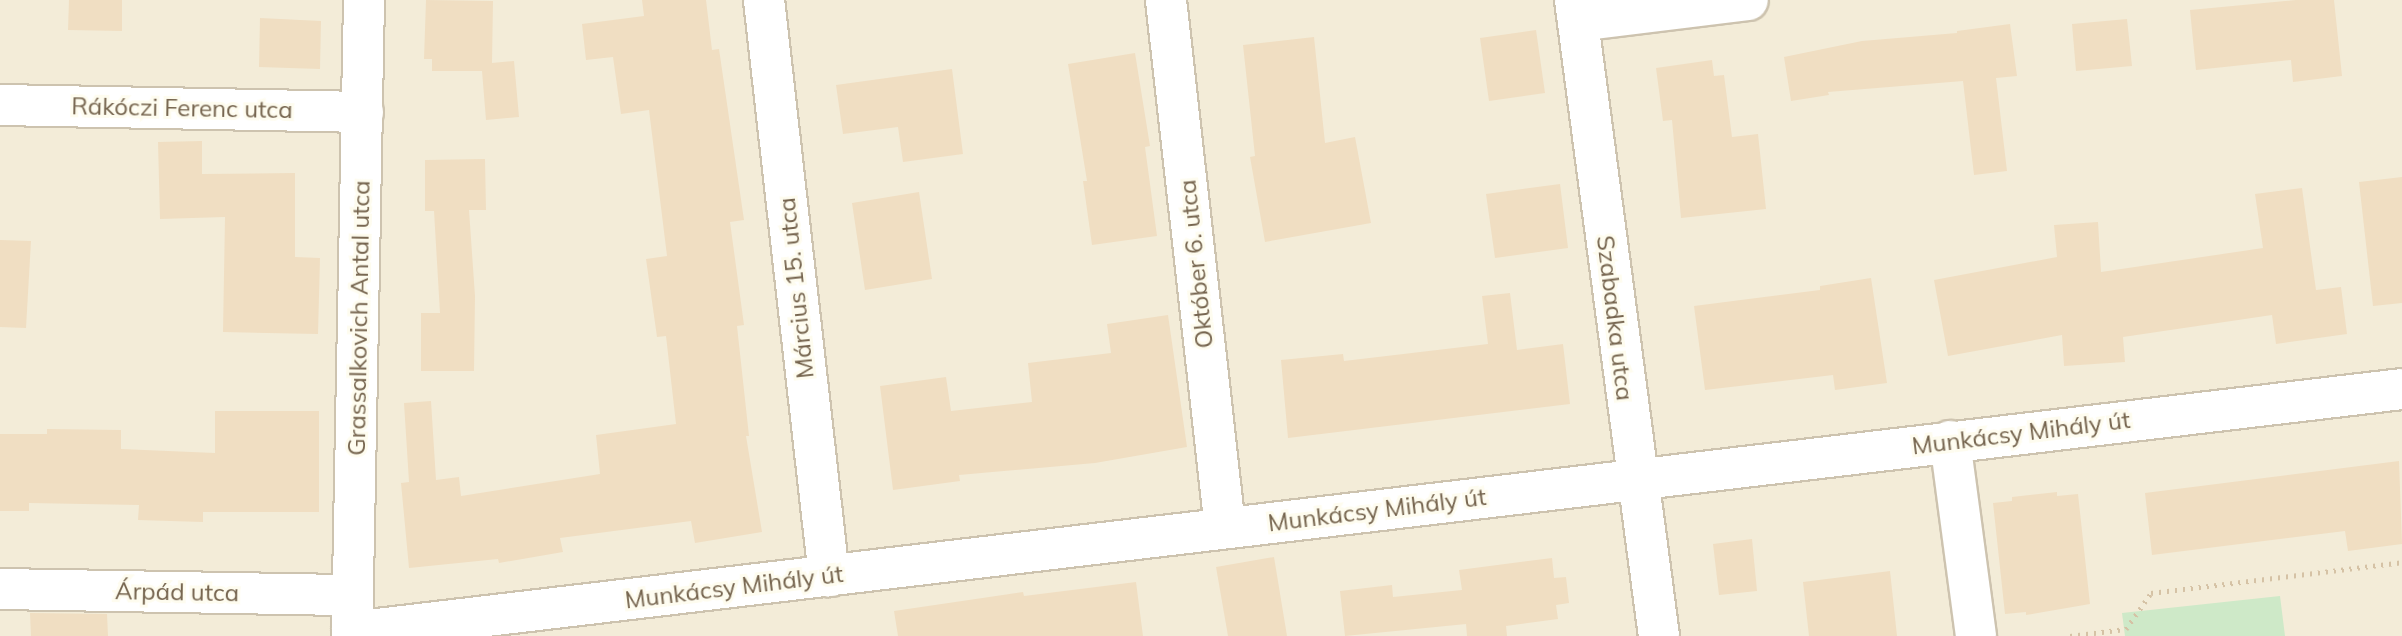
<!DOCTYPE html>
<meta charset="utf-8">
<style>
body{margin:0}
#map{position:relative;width:2402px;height:636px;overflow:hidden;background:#fbf8e9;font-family:Mulish,sans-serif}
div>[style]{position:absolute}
.residential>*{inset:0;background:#f3ecd8}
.green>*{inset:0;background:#cee9c8}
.building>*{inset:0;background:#f0dec2}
.path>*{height:5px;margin-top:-2.5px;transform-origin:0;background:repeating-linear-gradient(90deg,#d5c2a5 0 2px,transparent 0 8px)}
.roads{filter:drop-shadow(2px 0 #cdc3af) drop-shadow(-2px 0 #cdc3af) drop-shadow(0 2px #cdc3af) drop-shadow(0 -2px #cdc3af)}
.minor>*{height:40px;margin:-20px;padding:0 20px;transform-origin:20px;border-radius:20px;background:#fff}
span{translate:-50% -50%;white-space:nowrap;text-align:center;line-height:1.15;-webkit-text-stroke:6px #fefcef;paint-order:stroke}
.street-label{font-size:24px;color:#75644e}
</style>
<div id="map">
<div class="residential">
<div style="clip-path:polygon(0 0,2402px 0,2402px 636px,0 636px)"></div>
</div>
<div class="green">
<div style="clip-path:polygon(2280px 596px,2285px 636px,2125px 636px,2122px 613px)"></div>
</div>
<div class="building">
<div style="clip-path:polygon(69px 0,122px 0,122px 31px,68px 30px)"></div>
<div style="clip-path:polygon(426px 0,493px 1px,492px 63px,514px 61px,519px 117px,486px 120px,482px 71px,432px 71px,432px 59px,424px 59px)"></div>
<div style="clip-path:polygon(642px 0,706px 0,712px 50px,719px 49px,744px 220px,730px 222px,744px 325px,737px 326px,749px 436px,746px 436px,762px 532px,695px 543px,691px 521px,560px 538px,563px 552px,499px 563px,498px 559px,409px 568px,401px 483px,409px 482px,404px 403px,431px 401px,436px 480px,459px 477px,461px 496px,600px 474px,596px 435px,676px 424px,666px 336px,657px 337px,646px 259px,667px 256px,649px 110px,621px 114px,613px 57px,586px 60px,582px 24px,644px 16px)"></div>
<div style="clip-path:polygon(2296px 0,2334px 0,2342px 76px,2293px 82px,2291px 60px,2196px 70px,2190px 10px)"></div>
<div style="clip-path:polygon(260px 18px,321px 21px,320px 69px,259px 67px)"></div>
<div style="clip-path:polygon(2127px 19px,2132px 66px,2076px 71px,2072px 24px)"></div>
<div style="clip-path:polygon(2010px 24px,2017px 76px,1996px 78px,2007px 171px,1974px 175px,1963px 81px,1828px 92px,1829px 95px,1791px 101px,1784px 57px,1862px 41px,1957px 33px,1957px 31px)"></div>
<div style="clip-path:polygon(1536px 30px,1545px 93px,1489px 101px,1480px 38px)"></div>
<div style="clip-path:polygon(1314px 37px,1325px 143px,1355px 137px,1371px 223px,1265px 242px,1250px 157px,1255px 156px,1243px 45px)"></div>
<div style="clip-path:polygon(1135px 53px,1150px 146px,1145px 147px,1157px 236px,1092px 245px,1083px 181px,1087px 181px,1068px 64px)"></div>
<div style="clip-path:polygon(1712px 60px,1714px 76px,1724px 75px,1732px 137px,1758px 134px,1766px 209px,1681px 218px,1672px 120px,1663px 121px,1656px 68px)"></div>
<div style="clip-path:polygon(952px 69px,963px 154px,903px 162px,898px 127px,843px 134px,836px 85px)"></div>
<div style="clip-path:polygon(202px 141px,202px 174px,295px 173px,295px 257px,320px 258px,318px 334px,223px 332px,225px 217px,160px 219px,158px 142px)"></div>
<div style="clip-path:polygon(485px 159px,486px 210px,469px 210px,475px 296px,474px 371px,421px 371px,421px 313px,440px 313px,434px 211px,425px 211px,425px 160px)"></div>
<div style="clip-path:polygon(2402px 177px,2402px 303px,2373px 306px,2359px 182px)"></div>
<div style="clip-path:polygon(1560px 184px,1568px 248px,1495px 258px,1486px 194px)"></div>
<div style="clip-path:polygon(2302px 188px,2316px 290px,2341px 287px,2347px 334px,2276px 344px,2272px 315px,2123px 337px,2125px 362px,2064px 366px,2062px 335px,1948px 356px,1934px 280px,2057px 257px,2054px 225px,2098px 222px,2101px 272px,2263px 248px,2255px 194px)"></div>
<div style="clip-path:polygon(919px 192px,932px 279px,865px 290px,852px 203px)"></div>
<div style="clip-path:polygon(0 240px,31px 241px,26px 328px,0 327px)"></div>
<div style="clip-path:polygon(1871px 278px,1887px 383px,1835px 390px,1833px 375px,1705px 390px,1694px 306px,1820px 290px,1820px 286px)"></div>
<div style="clip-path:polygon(1510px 293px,1517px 350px,1563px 344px,1570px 404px,1288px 438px,1281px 360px,1343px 354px,1344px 361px,1488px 344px,1482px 296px)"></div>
<div style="clip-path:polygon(1168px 315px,1187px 447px,1095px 463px,959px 475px,960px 481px,893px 490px,880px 386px,946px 377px,951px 411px,1032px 402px,1028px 363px,1111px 353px,1107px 324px)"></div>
<div style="clip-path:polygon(215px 411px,319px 411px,319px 512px,203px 512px,203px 522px,138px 520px,139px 505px,29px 503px,29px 511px,0 511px,0 434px,47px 434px,47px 429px,121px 430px,121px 449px,215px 453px)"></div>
<div style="clip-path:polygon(2399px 461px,2402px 544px,2348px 551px,2345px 531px,2152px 555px,2145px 493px)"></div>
<div style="clip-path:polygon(2057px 492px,2057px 496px,2078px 494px,2090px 604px,2026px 615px,2026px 612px,2005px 614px,1993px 503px,2012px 501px,2012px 497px)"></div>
<div style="clip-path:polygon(1752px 539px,1757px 591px,1719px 595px,1713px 544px)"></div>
<div style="clip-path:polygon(1274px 557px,1287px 636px,1228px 636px,1216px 567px)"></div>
<div style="clip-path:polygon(1552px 558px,1554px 578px,1566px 577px,1569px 603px,1556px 605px,1558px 619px,1506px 626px,1507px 636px,1467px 636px,1466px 624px,1345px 636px,1340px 591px,1392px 585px,1393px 597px,1462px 590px,1459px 570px)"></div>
<div style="clip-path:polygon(1890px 571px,1897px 636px,1809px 636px,1803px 582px)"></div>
<div style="clip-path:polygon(1136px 582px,1143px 636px,898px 636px,894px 611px,1023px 592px,1024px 596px)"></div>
<div style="clip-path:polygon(30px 613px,107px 614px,108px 636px,31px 636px)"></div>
</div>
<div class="path">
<div style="left:2070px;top:636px;width:56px;rotate:-7.1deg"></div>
<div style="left:2126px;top:629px;width:44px;rotate:-55.2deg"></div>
<div style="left:2151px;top:593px;width:253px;rotate:-7deg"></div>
</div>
<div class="roads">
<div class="minor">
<div style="left:764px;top:0;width:580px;rotate:83.56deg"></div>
<div style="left:1166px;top:0;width:531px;rotate:83.62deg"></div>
<div style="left:1575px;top:0;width:642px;rotate:82.48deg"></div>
<div style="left:1578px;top:21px;width:171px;rotate:-7deg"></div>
<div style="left:0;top:105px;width:363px;rotate:1.1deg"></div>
<div style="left:1950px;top:441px;width:197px;rotate:82.4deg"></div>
<div style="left:0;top:589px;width:353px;rotate:1deg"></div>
<div style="left:352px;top:632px;width:2064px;rotate:-6.76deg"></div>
<div style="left:352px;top:636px;width:636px;rotate:-88.92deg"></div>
</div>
</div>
<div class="street-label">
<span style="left:182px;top:108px;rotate:1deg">Rákóczi Ferenc utca</span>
<span style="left:1196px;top:264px;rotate:-96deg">Október 6. utca</span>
<span style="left:796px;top:288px;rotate:-96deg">Március 15. utca</span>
<span style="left:359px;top:318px;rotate:-89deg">Grassalkovich Antal utca</span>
<span style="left:1615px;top:318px;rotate:83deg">Szabadka utca</span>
<span style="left:2021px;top:433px;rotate:-7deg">Munkácsy Mihály út</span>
<span style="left:1377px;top:510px;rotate:-7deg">Munkácsy Mihály út</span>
<span style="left:734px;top:587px;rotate:-7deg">Munkácsy Mihály út</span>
<span style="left:177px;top:592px;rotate:1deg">Árpád utca</span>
</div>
</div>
